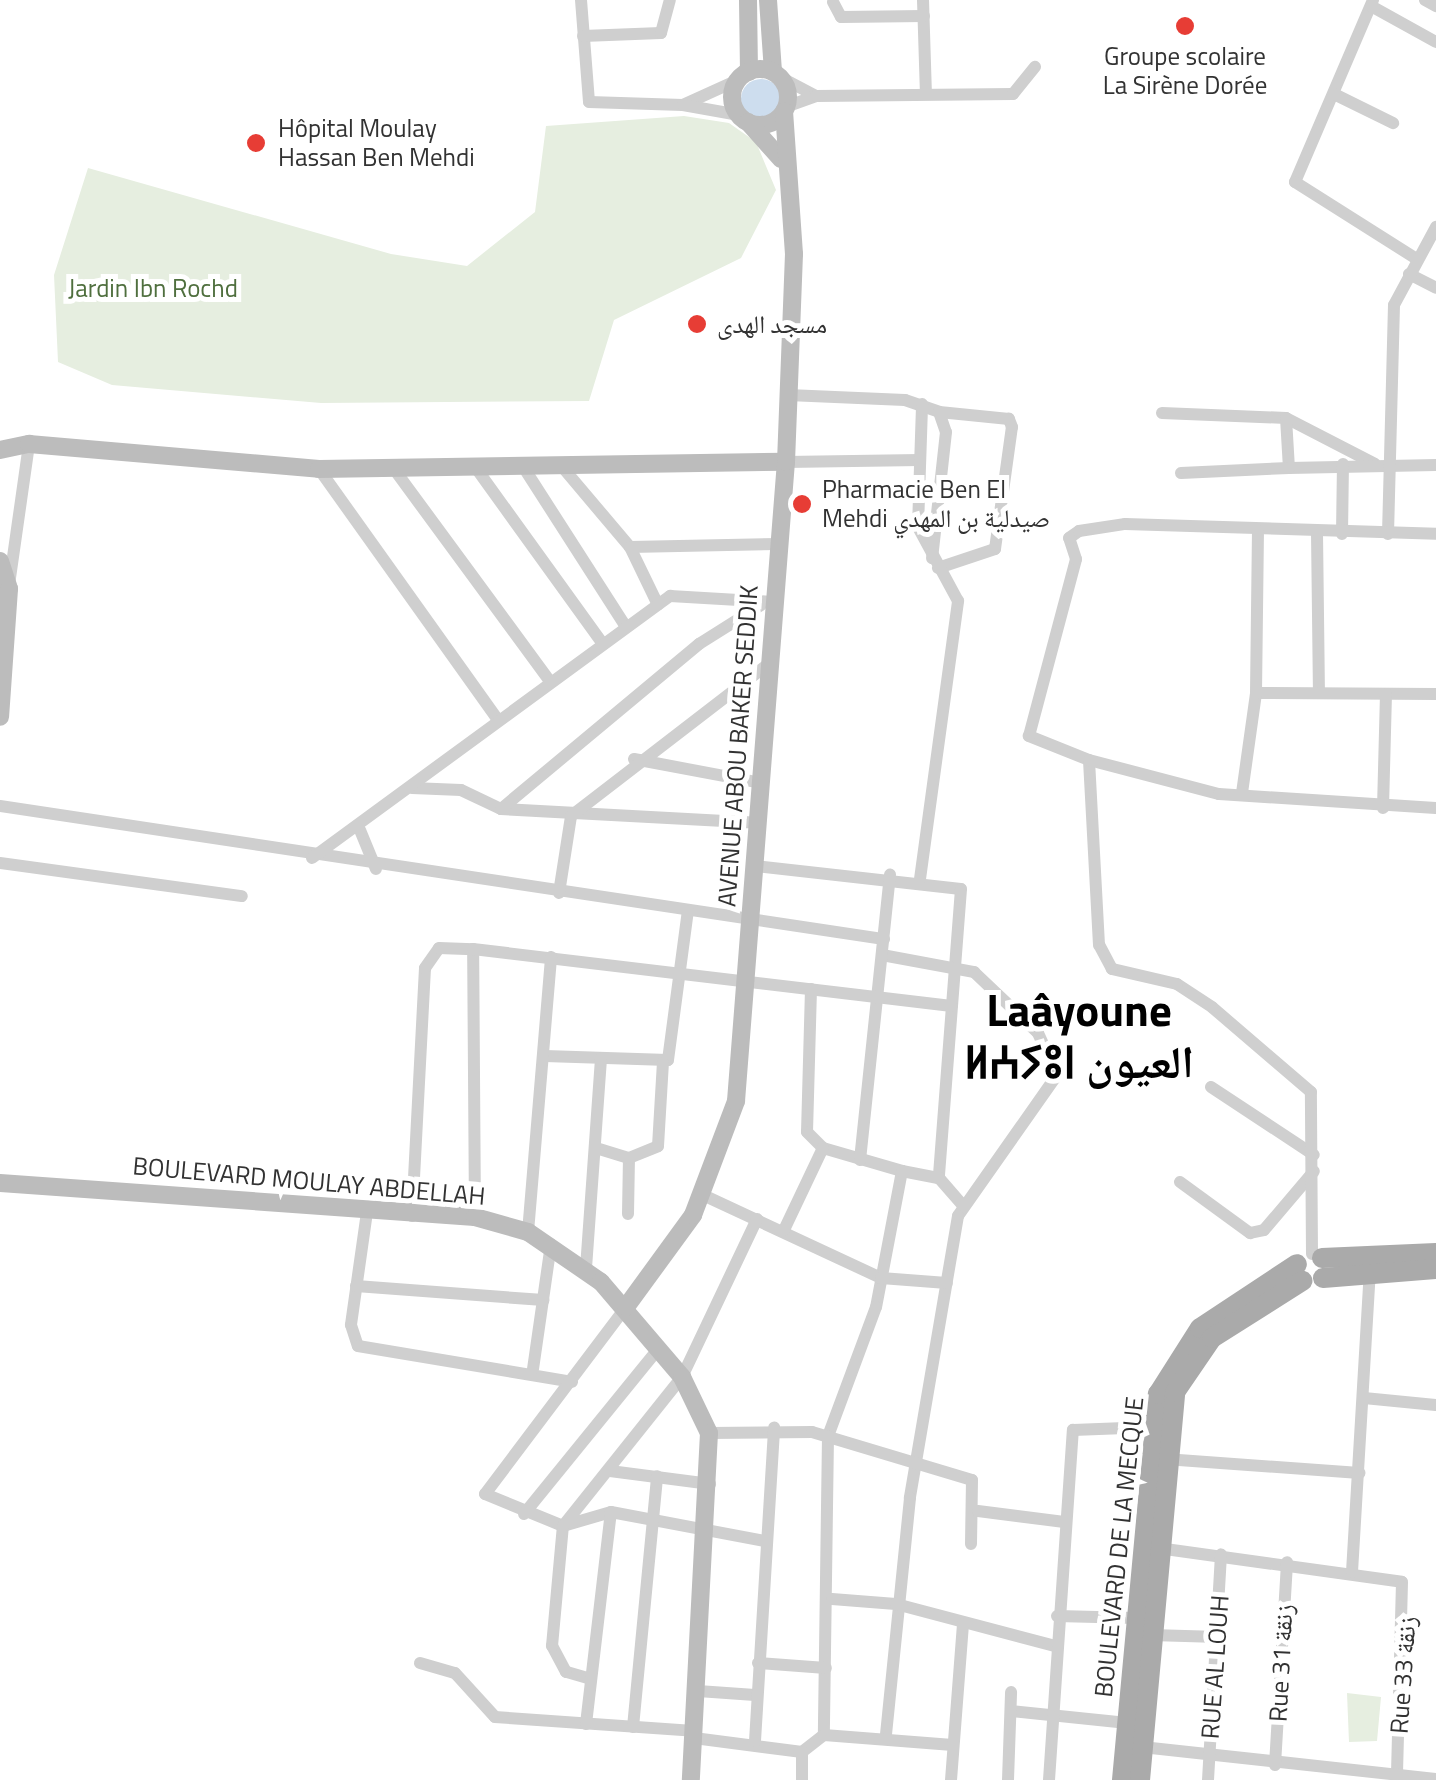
<!DOCTYPE html>
<meta charset="utf-8">
<style>
body{margin:0}
#map{position:relative;width:1436px;height:1780px;overflow:hidden;background:#fff;font-family:"Titillium Web","Noto Naskh Arabic","Noto Sans Tifinagh",sans-serif}
div>[style]{position:absolute}
.green>*{inset:0;background:#e6eee0}
.water>*{inset:0;background:#cdddee}
.round{border-radius:50%}
.street>*{height:12px;margin:-6px;padding:0 6px;transform-origin:6px;border-radius:6px;background:#cfcfcf}
.secondary>*{height:18px;margin:-9px;padding:0 9px;transform-origin:9px;border-radius:9px;background:#bcbcbc}
.secondary>.ring{margin:-9px;padding:0;box-sizing:content-box;background:none;border:18px solid #bcbcbc;border-radius:50%}
.primary>*{height:20px;margin:-10px;padding:0 10px;transform-origin:10px;border-radius:10px;background:#aaa}
.dots>*{width:28px;height:28px;translate:-50% -50%;box-sizing:border-box;border:5px solid #fff;border-radius:50%}
span{translate:-50% -50%;white-space:nowrap;text-align:center;line-height:1.15;-webkit-text-stroke:10px #fff;paint-order:stroke}
.poi-label{font-size:25px;color:#323232}
.left{translate:0 -50%;text-align:left}
.park-label{font-size:25px;color:#4f6f3e}
.street-label{font-size:25px;color:#323232}
.town-label{font-size:45px;color:#000;font-weight:700}
</style>
<div id="map">
<div class="green">
<div style="clip-path:polygon(684px 116px,729px 123px,756px 142px,776px 190px,741px 258px,614px 320px,589px 401px,321px 403px,112px 385px,58px 362px,54px 275px,88px 168px,391px 254px,467px 266px,535px 212px,546px 126px)"></div>
<div style="clip-path:polygon(1347px 1693px,1381px 1697px,1377px 1741px,1349px 1742px)"></div>
</div>
<div class="water">
<div class="round" style="left:741px;top:79px;width:40px;height:40px"></div>
</div>
<div class="street">
<div style="left:581px;top:0;width:102px;rotate:85.5deg"></div>
<div style="left:589px;top:102px;width:94px;rotate:1.8deg"></div>
<div style="left:923px;top:0;width:94px;rotate:88.2deg"></div>
<div style="left:1373px;top:0;width:198px;rotate:113.2deg"></div>
<div style="left:1295px;top:182px;width:144px;rotate:32.3deg"></div>
<div style="left:1425px;top:0;width:13px;rotate:29deg"></div>
<div style="left:833px;top:2px;width:17px;rotate:62deg"></div>
<div style="left:841px;top:17px;width:83px;rotate:-0.7deg"></div>
<div style="left:1371px;top:6px;width:74px;rotate:29deg"></div>
<div style="left:583px;top:36px;width:78px;rotate:-2.2deg"></div>
<div style="left:661px;top:33px;width:34px;rotate:-75deg"></div>
<div style="left:778px;top:76px;width:43px;rotate:27.8deg"></div>
<div style="left:816px;top:96px;width:32px;rotate:160deg"></div>
<div style="left:738px;top:80px;width:60px;rotate:155.6deg"></div>
<div style="left:683px;top:105px;width:57px;rotate:10.1deg"></div>
<div style="left:1334px;top:94px;width:66px;rotate:26.2deg"></div>
<div style="left:816px;top:96px;width:197px;rotate:-0.6deg"></div>
<div style="left:1013px;top:94px;width:35px;rotate:-51deg"></div>
<div style="left:1409px;top:274px;width:30px;rotate:27deg"></div>
<div style="left:788px;top:395px;width:117px;rotate:2.4deg"></div>
<div style="left:905px;top:400px;width:36px;rotate:19deg"></div>
<div style="left:939px;top:412px;width:21px;rotate:71deg"></div>
<div style="left:946px;top:432px;width:127px;rotate:96.3deg"></div>
<div style="left:1162px;top:413px;width:124px;rotate:2.3deg"></div>
<div style="left:1286px;top:418px;width:100px;rotate:27.3deg"></div>
<div style="left:1286px;top:418px;width:50px;rotate:86.6deg"></div>
<div style="left:1289px;top:468px;width:147px;rotate:-1.2deg"></div>
<div style="left:786px;top:462px;width:134px;rotate:-0.9deg"></div>
<div style="left:476px;top:468px;width:213px;rotate:54.2deg"></div>
<div style="left:524px;top:468px;width:185px;rotate:57.3deg"></div>
<div style="left:319px;top:469px;width:308px;rotate:54.5deg"></div>
<div style="left:394px;top:469px;width:263px;rotate:53.7deg"></div>
<div style="left:564px;top:469px;width:102px;rotate:49.8deg"></div>
<div style="left:630px;top:547px;width:64px;rotate:64.2deg"></div>
<div style="left:1181px;top:473px;width:108px;rotate:-2.7deg"></div>
<div style="left:1317px;top:533px;width:160px;rotate:89.3deg"></div>
<div style="left:1342px;top:534px;width:70px;rotate:-89.2deg"></div>
<div style="left:1388px;top:534px;width:229px;rotate:-88.5deg"></div>
<div style="left:1394px;top:305px;width:89px;rotate:-61.7deg"></div>
<div style="left:630px;top:547px;width:148px;rotate:-1.2deg"></div>
<div style="left:938px;top:568px;width:60px;rotate:-18.4deg"></div>
<div style="left:995px;top:549px;width:123px;rotate:-82.1deg"></div>
<div style="left:1012px;top:427px;width:9px;rotate:-111deg"></div>
<div style="left:1009px;top:419px;width:70px;rotate:-174.3deg"></div>
<div style="left:9px;top:585px;width:142px;rotate:-81.9deg"></div>
<div style="left:1256px;top:693px;width:180px;rotate:0.3deg"></div>
<div style="left:634px;top:759px;width:129px;rotate:10.7deg"></div>
<div style="left:1089px;top:760px;width:65px;rotate:-158.2deg"></div>
<div style="left:1029px;top:736px;width:183px;rotate:-75.1deg"></div>
<div style="left:1076px;top:559px;width:22px;rotate:-108deg"></div>
<div style="left:1069px;top:538px;width:12px;rotate:-35deg"></div>
<div style="left:1079px;top:531px;width:47px;rotate:-8.7deg"></div>
<div style="left:1125px;top:524px;width:311px;rotate:1.8deg"></div>
<div style="left:412px;top:788px;width:49px;rotate:2.3deg"></div>
<div style="left:461px;top:790px;width:44px;rotate:25.4deg"></div>
<div style="left:501px;top:809px;width:256px;rotate:3.1deg"></div>
<div style="left:1242px;top:793px;width:101px;rotate:-82deg"></div>
<div style="left:1256px;top:693px;width:162px;rotate:-89.3deg"></div>
<div style="left:0;top:806px;width:894px;rotate:8.56deg"></div>
<div style="left:1383px;top:808px;width:114px;rotate:-88.5deg"></div>
<div style="left:501px;top:809px;width:258px;rotate:-39.8deg"></div>
<div style="left:699px;top:644px;width:73px;rotate:-32.2deg"></div>
<div style="left:360px;top:830px;width:42px;rotate:67.7deg"></div>
<div style="left:312px;top:858px;width:444px;rotate:-36.2deg"></div>
<div style="left:670px;top:596px;width:103px;rotate:3.3deg"></div>
<div style="left:0;top:863px;width:244px;rotate:7.8deg"></div>
<div style="left:755px;top:866px;width:207px;rotate:6.4deg"></div>
<div style="left:961px;top:889px;width:290px;rotate:94.4deg"></div>
<div style="left:939px;top:1178px;width:35px;rotate:49deg"></div>
<div style="left:920px;top:879px;width:281px;rotate:-82.2deg"></div>
<div style="left:958px;top:601px;width:84px;rotate:-118.4deg"></div>
<div style="left:918px;top:527px;width:123px;rotate:-88.1deg"></div>
<div style="left:559px;top:893px;width:78px;rotate:-81.1deg"></div>
<div style="left:571px;top:816px;width:251px;rotate:-37.6deg"></div>
<div style="left:882px;top:955px;width:94px;rotate:10.5deg"></div>
<div style="left:974px;top:972px;width:88px;rotate:43.6deg"></div>
<div style="left:1038px;top:1033px;width:46px;rotate:65.7deg"></div>
<div style="left:1057px;top:1075px;width:172px;rotate:125.1deg"></div>
<div style="left:958px;top:1216px;width:286px;rotate:99.7deg"></div>
<div style="left:910px;top:1498px;width:239px;rotate:95.8deg"></div>
<div style="left:811px;top:989px;width:143px;rotate:91.6deg"></div>
<div style="left:807px;top:1132px;width:23px;rotate:45deg"></div>
<div style="left:823px;top:1148px;width:82px;rotate:16.2deg"></div>
<div style="left:902px;top:1171px;width:138px;rotate:100.8deg"></div>
<div style="left:876px;top:1307px;width:138px;rotate:110.4deg"></div>
<div style="left:828px;top:1436px;width:299px;rotate:90.8deg"></div>
<div style="left:545px;top:1056px;width:123px;rotate:1.9deg"></div>
<div style="left:668px;top:1060px;width:150px;rotate:-82.4deg"></div>
<div style="left:1211px;top:1087px;width:123px;rotate:33.4deg"></div>
<div style="left:596px;top:1148px;width:34px;rotate:17deg"></div>
<div style="left:860px;top:1160px;width:287px;rotate:-84deg"></div>
<div style="left:902px;top:1171px;width:38px;rotate:11deg"></div>
<div style="left:1180px;top:1182px;width:87px;rotate:36.1deg"></div>
<div style="left:1250px;top:1233px;width:14px;rotate:-12deg"></div>
<div style="left:1264px;top:1230px;width:77px;rotate:-49.7deg"></div>
<div style="left:703px;top:1195px;width:196px;rotate:25deg"></div>
<div style="left:881px;top:1278px;width:66px;rotate:4.3deg"></div>
<div style="left:367px;top:1212px;width:114px;rotate:98.1deg"></div>
<div style="left:351px;top:1325px;width:22px;rotate:72deg"></div>
<div style="left:358px;top:1346px;width:217px;rotate:9.5deg"></div>
<div style="left:628px;top:1214px;width:56px;rotate:-89deg"></div>
<div style="left:629px;top:1158px;width:31px;rotate:-22deg"></div>
<div style="left:658px;top:1146px;width:83px;rotate:-86.6deg"></div>
<div style="left:412px;top:1216px;width:248px;rotate:-87deg"></div>
<div style="left:425px;top:968px;width:24px;rotate:-55deg"></div>
<div style="left:439px;top:948px;width:34px;rotate:2deg"></div>
<div style="left:475px;top:1217px;width:268px;rotate:-90.4deg"></div>
<div style="left:473px;top:949px;width:482px;rotate:6.8deg"></div>
<div style="left:784px;top:1230px;width:91px;rotate:-64.6deg"></div>
<div style="left:528px;top:1232px;width:276px;rotate:-85.2deg"></div>
<div style="left:1312px;top:1254px;width:162px;rotate:-90.4deg"></div>
<div style="left:1311px;top:1092px;width:130px;rotate:-139.4deg"></div>
<div style="left:1212px;top:1007px;width:42px;rotate:-146.7deg"></div>
<div style="left:1177px;top:984px;width:67px;rotate:-167deg"></div>
<div style="left:1112px;top:969px;width:27px;rotate:-118deg"></div>
<div style="left:1099px;top:945px;width:185px;rotate:-93.1deg"></div>
<div style="left:1089px;top:760px;width:134px;rotate:14.7deg"></div>
<div style="left:1219px;top:794px;width:217px;rotate:3.7deg"></div>
<div style="left:586px;top:1268px;width:210px;rotate:-85.9deg"></div>
<div style="left:356px;top:1286px;width:188px;rotate:4.3deg"></div>
<div style="left:626px;top:1307px;width:234px;rotate:127deg"></div>
<div style="left:485px;top:1494px;width:84px;rotate:22.3deg"></div>
<div style="left:563px;top:1526px;width:50px;rotate:-16.3deg"></div>
<div style="left:611px;top:1512px;width:157px;rotate:10.7deg"></div>
<div style="left:533px;top:1369px;width:126px;rotate:-81.8deg"></div>
<div style="left:1364px;top:1398px;width:72px;rotate:5.6deg"></div>
<div style="left:709px;top:1433px;width:103px;rotate:-0.6deg"></div>
<div style="left:812px;top:1432px;width:167px;rotate:16.7deg"></div>
<div style="left:972px;top:1480px;width:64px;rotate:90.9deg"></div>
<div style="left:1165px;top:1459px;width:195px;rotate:4.1deg"></div>
<div style="left:610px;top:1471px;width:101px;rotate:7.4deg"></div>
<div style="left:978px;top:1511px;width:87px;rotate:7.3deg"></div>
<div style="left:524px;top:1514px;width:214px;rotate:-50.9deg"></div>
<div style="left:1158px;top:1548px;width:246px;rotate:7.9deg"></div>
<div style="left:1402px;top:1582px;width:191px;rotate:91.5deg"></div>
<div style="left:1352px;top:1572px;width:300px;rotate:-86.6deg"></div>
<div style="left:832px;top:1599px;width:64px;rotate:4.5deg"></div>
<div style="left:896px;top:1604px;width:164px;rotate:14.8deg"></div>
<div style="left:1057px;top:1616px;width:79px;rotate:1.5deg"></div>
<div style="left:1151px;top:1635px;width:68px;rotate:1.7deg"></div>
<div style="left:420px;top:1663px;width:36px;rotate:16deg"></div>
<div style="left:455px;top:1673px;width:59px;rotate:47.7deg"></div>
<div style="left:495px;top:1717px;width:199px;rotate:4deg"></div>
<div style="left:758px;top:1663px;width:68px;rotate:4.2deg"></div>
<div style="left:591px;top:1679px;width:26px;rotate:-164deg"></div>
<div style="left:566px;top:1672px;width:30px;rotate:-118deg"></div>
<div style="left:552px;top:1646px;width:121px;rotate:-84.8deg"></div>
<div style="left:563px;top:1526px;width:191px;rotate:-51.4deg"></div>
<div style="left:682px;top:1377px;width:175px;rotate:-64.6deg"></div>
<div style="left:698px;top:1691px;width:57px;rotate:4deg"></div>
<div style="left:1011px;top:1711px;width:117px;rotate:5.9deg"></div>
<div style="left:586px;top:1724px;width:213px;rotate:-83.3deg"></div>
<div style="left:633px;top:1727px;width:252px;rotate:-84.5deg"></div>
<div style="left:694px;top:1738px;width:109px;rotate:7.4deg"></div>
<div style="left:802px;top:1752px;width:28px;rotate:-38deg"></div>
<div style="left:824px;top:1735px;width:129px;rotate:4.4deg"></div>
<div style="left:755px;top:1741px;width:314px;rotate:-86.5deg"></div>
<div style="left:1142px;top:1747px;width:296px;rotate:6.2deg"></div>
<div style="left:802px;top:1752px;width:28px;rotate:90deg"></div>
<div style="left:1275px;top:1765px;width:203px;rotate:-86.6deg"></div>
<div style="left:951px;top:1780px;width:156px;rotate:-85.6deg"></div>
<div style="left:1008px;top:1780px;width:88px;rotate:-88deg"></div>
<div style="left:1049px;top:1780px;width:351px;rotate:-86.1deg"></div>
<div style="left:1073px;top:1430px;width:78px;rotate:-2.2deg"></div>
<div style="left:1208px;top:1780px;width:226px;rotate:-86.7deg"></div>
</div>
<div class="secondary">
<div style="left:748px;top:0;width:72px;rotate:89.2deg"></div>
<div style="left:768px;top:0;width:72px;rotate:86deg"></div>
<div class="ring" style="left:732px;top:69px;width:38px;height:38px"></div>
<div style="left:748px;top:122px;width:50px;rotate:48.3deg"></div>
<div style="left:0;top:450px;width:30px;rotate:-12deg"></div>
<div style="left:29px;top:444px;width:291px;rotate:4.9deg"></div>
<div style="left:319px;top:469px;width:467px;rotate:-0.9deg"></div>
<div style="left:0;top:561px;width:29px;rotate:72deg"></div>
<div style="left:9px;top:589px;width:128px;rotate:94deg"></div>
<div style="left:0;top:1183px;width:476px;rotate:4.1deg"></div>
<div style="left:475px;top:1217px;width:55px;rotate:15.8deg"></div>
<div style="left:528px;top:1232px;width:88px;rotate:34.4deg"></div>
<div style="left:601px;top:1282px;width:125px;rotate:49.5deg"></div>
<div style="left:682px;top:1377px;width:62px;rotate:64.3deg"></div>
<div style="left:709px;top:1433px;width:347px;rotate:93deg"></div>
<div style="left:626px;top:1307px;width:114px;rotate:-53.9deg"></div>
<div style="left:693px;top:1215px;width:122px;rotate:-69.3deg"></div>
<div style="left:736px;top:1101px;width:641px;rotate:-85.53deg"></div>
<div style="left:786px;top:462px;width:208px;rotate:-87.8deg"></div>
<div style="left:794px;top:254px;width:143px;rotate:-94deg"></div>
</div>
<div class="primary">
<div style="left:1322px;top:1258px;width:114px;rotate:-2.5deg"></div>
<div style="left:1323px;top:1278px;width:113px;rotate:-4.6deg"></div>
<div style="left:1122px;top:1780px;width:388px;rotate:-84.7deg"></div>
<div style="left:1158px;top:1394px;width:78px;rotate:-57.5deg"></div>
<div style="left:1200px;top:1328px;width:116px;rotate:-33.4deg"></div>
<div style="left:1140px;top:1780px;width:390px;rotate:-84.8deg"></div>
<div style="left:1175px;top:1392px;width:65px;rotate:-55.6deg"></div>
<div style="left:1212px;top:1338px;width:107px;rotate:-32.3deg"></div>
</div>
<div class="dots">
<div style="left:1185px;top:26px;background:#e73d35"></div>
<div style="left:256px;top:143px;background:#e73d35"></div>
<div style="left:697px;top:324px;background:#e73d35"></div>
<div style="left:802px;top:504px;background:#e73d35"></div>
</div>
<div class="poi-label">
<span style="left:1185px;top:71px">Groupe scolaire<br>La Sirène Dorée</span>
<span class="left" style="left:278px;top:143px">Hôpital Moulay<br>Hassan Ben Mehdi</span>
<span class="left" style="left:717px;top:324px">مسجد الهدى</span>
<span class="left" style="left:822px;top:504px">Pharmacie Ben El<br>Mehdi صيدلية بن المهدي</span>
</div>
<div class="park-label">
<span style="left:153px;top:288px">Jardin Ibn Rochd</span>
</div>
<div class="street-label">
<span style="left:738px;top:746px;rotate:-86deg">AVENUE ABOU BAKER SEDDIK</span>
<span style="left:309px;top:1181px;rotate:5deg">BOULEVARD MOULAY ABDELLAH</span>
<span style="left:1119px;top:1547px;rotate:-84deg">BOULEVARD DE LA MECQUE</span>
<span style="left:1281px;top:1663px;rotate:-87deg">Rue 31 زنقة</span>
<span style="left:1215px;top:1667px;rotate:-86deg">RUE AL LOUH</span>
<span style="left:1403px;top:1675px;rotate:-86deg">Rue 33 زنقة</span>
</div>
<div class="town-label">
<span style="left:1079px;top:1036px">Laâyoune<br>ⵍⵄⵢⵓⵏ العيون</span>
</div>
</div>
